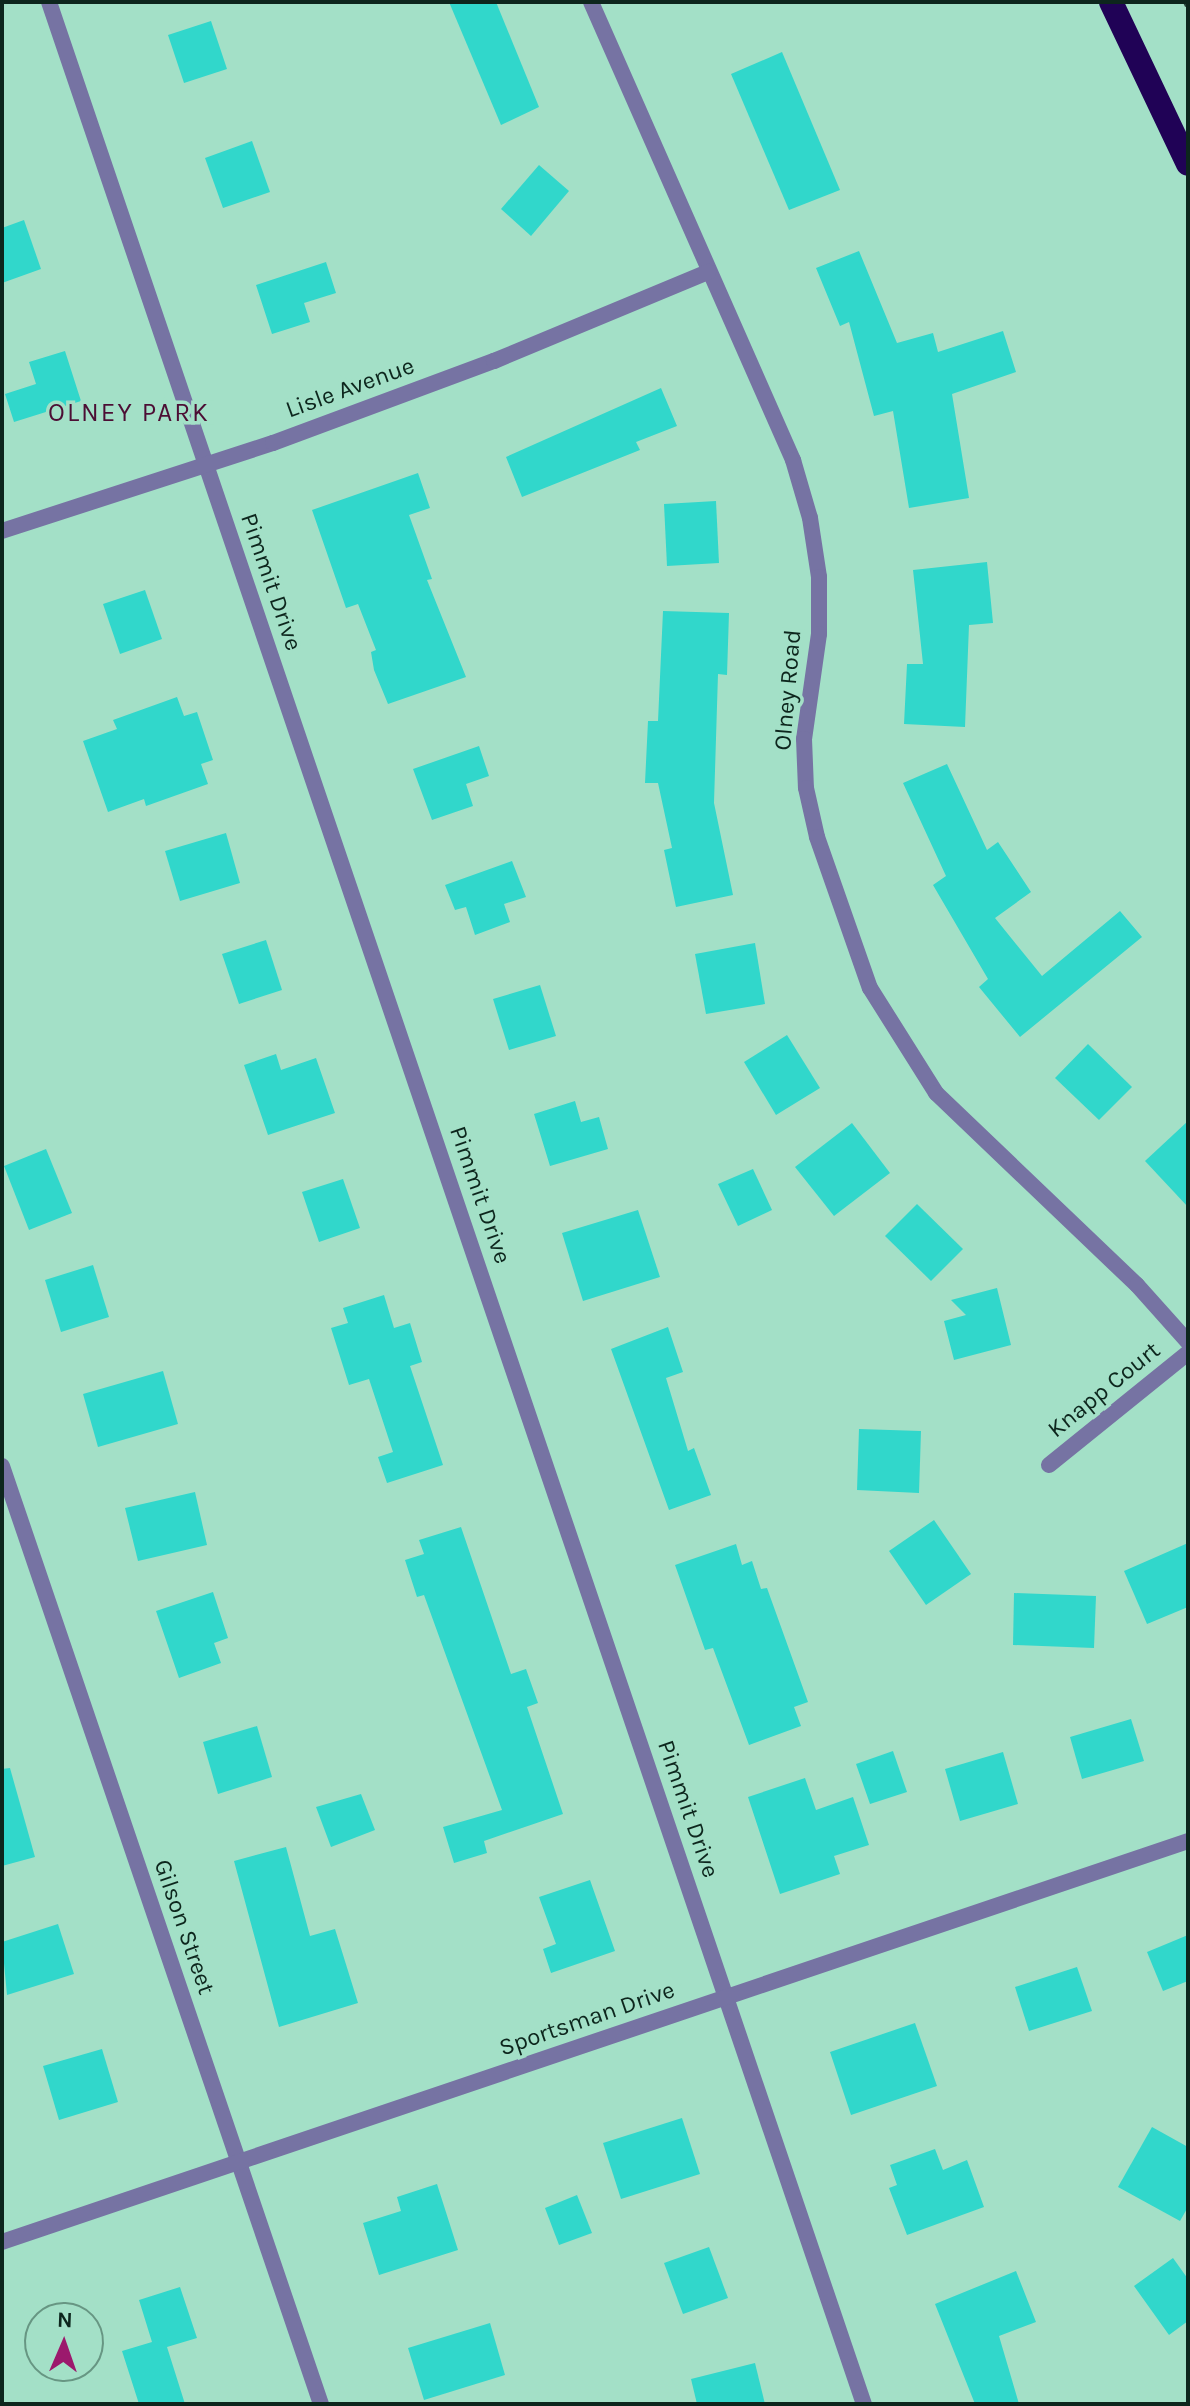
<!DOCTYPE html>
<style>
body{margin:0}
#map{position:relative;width:1190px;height:2406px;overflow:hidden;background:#a3e0c7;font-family:Karla,sans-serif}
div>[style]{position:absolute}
.building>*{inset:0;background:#31d7cb}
.street>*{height:16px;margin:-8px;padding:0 8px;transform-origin:8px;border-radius:8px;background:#7673a3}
.highway>*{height:24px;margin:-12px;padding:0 12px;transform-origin:12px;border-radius:12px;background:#200256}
.rail>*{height:6px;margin-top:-3px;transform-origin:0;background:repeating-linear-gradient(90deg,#264439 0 4px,transparent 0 12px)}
span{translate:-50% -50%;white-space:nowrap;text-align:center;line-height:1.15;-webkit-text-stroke:7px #a3e0c7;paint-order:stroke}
.street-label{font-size:24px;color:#0d261d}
.neighbourhood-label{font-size:26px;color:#4c0e34;letter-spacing:2px}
.frame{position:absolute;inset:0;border:4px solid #0d261d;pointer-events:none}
.north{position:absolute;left:24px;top:2302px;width:80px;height:80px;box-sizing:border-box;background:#a3e0c7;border:2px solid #679683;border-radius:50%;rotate:2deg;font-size:22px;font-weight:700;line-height:32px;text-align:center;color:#0d261d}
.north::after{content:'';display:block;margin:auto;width:28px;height:36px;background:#9c196d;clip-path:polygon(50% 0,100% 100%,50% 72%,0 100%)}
</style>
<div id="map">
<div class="building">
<div style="clip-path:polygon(449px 2px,496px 2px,539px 107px,501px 125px)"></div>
<div style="clip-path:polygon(211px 21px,227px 69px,184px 83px,168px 35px)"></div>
<div style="clip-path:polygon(782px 52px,840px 190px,789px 210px,731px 74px)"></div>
<div style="clip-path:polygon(252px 141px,270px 192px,223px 208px,205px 158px)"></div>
<div style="clip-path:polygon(539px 165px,569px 191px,531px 236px,501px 209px)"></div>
<div style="clip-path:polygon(24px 220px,41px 269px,2px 283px,2px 228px)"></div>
<div style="clip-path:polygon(859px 251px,897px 343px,933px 333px,938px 352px,1003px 331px,1016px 372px,952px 394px,969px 498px,909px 508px,893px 411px,874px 416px,849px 322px,840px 326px,816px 268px)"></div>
<div style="clip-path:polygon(326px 262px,336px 293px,304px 303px,310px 322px,272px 334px,256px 285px)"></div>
<div style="clip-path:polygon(65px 351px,81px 401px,14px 422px,5px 394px,36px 384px,29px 362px)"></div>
<div style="clip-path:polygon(661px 388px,677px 426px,636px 442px,640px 450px,522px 497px,506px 457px)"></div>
<div style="clip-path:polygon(418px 473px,430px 508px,409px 515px,432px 579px,427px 580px,466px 677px,388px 704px,374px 670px,371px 652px,376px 650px,358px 604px,346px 608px,312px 510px)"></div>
<div style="clip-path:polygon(716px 501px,719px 563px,667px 566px,664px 504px)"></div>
<div style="clip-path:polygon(987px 562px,993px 623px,969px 625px,965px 727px,904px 724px,907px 664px,923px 664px,913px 570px)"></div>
<div style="clip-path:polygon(145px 590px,162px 639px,120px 654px,103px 604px)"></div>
<div style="clip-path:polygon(663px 611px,729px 613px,727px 675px,718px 674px,714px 803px,733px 895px,676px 907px,664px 850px,672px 848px,658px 783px,645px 783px,648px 721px,658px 721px)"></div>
<div style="clip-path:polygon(177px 697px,184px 716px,197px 712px,213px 760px,201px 764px,208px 784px,146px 806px,144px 799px,108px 812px,83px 741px,117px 729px,113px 720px)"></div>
<div style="clip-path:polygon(479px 746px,489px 776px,466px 784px,473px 806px,432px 820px,413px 769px)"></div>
<div style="clip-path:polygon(947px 764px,987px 850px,998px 842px,1031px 892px,995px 918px,1042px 976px,1120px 911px,1142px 937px,1020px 1037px,979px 987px,988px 979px,933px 885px,946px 876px,903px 783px)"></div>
<div style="clip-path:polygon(226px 833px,240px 883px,180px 901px,165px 851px)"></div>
<div style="clip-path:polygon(512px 861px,526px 897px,504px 904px,510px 922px,475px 935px,466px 907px,455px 910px,445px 885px)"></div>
<div style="clip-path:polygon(266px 940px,282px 990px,239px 1004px,222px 954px)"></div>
<div style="clip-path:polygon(755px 943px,765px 1004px,706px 1014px,695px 954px)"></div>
<div style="clip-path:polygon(540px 985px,556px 1036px,509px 1050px,493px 999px)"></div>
<div style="clip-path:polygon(787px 1035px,820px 1088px,776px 1115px,744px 1062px)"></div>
<div style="clip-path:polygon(1088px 1044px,1132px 1087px,1099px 1120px,1055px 1078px)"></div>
<div style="clip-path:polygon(276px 1054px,281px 1070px,316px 1058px,335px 1113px,268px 1135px,244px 1065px)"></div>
<div style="clip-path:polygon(575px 1101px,581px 1122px,599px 1117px,608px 1149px,550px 1166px,534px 1114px)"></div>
<div style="clip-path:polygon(1188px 1121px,1188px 1207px,1145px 1161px)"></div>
<div style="clip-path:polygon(852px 1123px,890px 1173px,834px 1216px,795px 1167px)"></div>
<div style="clip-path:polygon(46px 1149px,72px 1213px,29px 1230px,4px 1166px)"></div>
<div style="clip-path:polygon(753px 1169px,772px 1210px,738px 1226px,718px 1184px)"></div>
<div style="clip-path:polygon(343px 1179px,360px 1228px,319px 1242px,302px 1192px)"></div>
<div style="clip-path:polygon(917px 1204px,963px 1249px,931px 1281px,885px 1236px)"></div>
<div style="clip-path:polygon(638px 1210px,660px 1277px,583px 1301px,562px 1233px)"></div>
<div style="clip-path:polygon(93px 1265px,109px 1317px,61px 1332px,45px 1280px)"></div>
<div style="clip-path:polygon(997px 1288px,1011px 1345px,954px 1360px,944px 1321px,966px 1315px,951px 1300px)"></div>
<div style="clip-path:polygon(384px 1295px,394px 1328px,410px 1323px,422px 1362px,410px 1366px,443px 1465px,387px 1483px,378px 1457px,393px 1452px,369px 1379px,349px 1385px,331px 1328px,348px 1323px,343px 1308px)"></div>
<div style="clip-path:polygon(668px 1327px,683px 1372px,666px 1378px,688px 1451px,694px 1448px,711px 1495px,669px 1510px,611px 1349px)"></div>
<div style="clip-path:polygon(163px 1371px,178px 1424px,98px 1447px,83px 1394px)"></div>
<div style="clip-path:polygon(859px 1429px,921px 1431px,919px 1493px,857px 1490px)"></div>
<div style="clip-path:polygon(195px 1492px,207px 1545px,138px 1561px,125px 1508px)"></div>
<div style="clip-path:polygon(934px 1520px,971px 1574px,926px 1605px,889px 1551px)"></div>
<div style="clip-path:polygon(461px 1527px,511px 1674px,526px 1669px,538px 1703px,527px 1707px,563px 1814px,484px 1841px,487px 1853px,454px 1863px,443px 1827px,502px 1810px,424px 1595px,417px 1597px,405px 1560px,424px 1554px,419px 1540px)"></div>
<div style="clip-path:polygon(1188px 1543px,1188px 1607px,1147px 1624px,1124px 1571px)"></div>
<div style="clip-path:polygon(736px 1544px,742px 1565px,752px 1561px,761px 1589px,767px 1588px,808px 1702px,794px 1707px,801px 1726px,749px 1745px,713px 1648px,705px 1650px,675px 1565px)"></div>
<div style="clip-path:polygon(213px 1592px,228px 1638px,214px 1643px,221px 1663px,179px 1678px,156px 1611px)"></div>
<div style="clip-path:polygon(1014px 1593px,1096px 1596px,1094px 1648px,1013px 1645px)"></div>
<div style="clip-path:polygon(1131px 1719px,1144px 1761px,1082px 1779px,1070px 1737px)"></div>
<div style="clip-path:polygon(257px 1726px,272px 1777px,218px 1794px,203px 1742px)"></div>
<div style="clip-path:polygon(893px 1751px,907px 1792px,870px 1804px,856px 1764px)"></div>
<div style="clip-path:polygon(1003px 1752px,1018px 1804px,960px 1821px,945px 1769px)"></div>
<div style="clip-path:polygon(10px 1768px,35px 1857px,2px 1866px,2px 1769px)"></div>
<div style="clip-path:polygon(805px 1778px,816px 1810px,853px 1797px,869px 1845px,834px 1856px,840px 1874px,780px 1894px,748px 1797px)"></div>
<div style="clip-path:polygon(361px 1794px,375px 1830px,331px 1847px,316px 1807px)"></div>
<div style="clip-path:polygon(286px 1847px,310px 1936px,335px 1929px,358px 2003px,279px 2027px,234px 1861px)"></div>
<div style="clip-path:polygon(590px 1880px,615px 1951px,551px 1973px,543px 1949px,556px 1944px,539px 1897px)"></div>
<div style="clip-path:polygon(58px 1924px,74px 1974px,7px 1995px,2px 1942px)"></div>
<div style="clip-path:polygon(1188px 1935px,1188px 1981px,1163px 1991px,1147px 1952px)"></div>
<div style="clip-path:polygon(1077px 1967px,1092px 2011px,1029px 2031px,1015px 1987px)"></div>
<div style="clip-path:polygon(915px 2023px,937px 2086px,851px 2115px,830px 2052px)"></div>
<div style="clip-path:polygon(102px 2049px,118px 2102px,59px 2120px,43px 2066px)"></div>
<div style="clip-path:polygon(682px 2118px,700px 2174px,621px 2199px,603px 2143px)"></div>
<div style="clip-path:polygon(1152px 2127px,1188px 2147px,1188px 2207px,1180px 2221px,1118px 2187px)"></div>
<div style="clip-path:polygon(935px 2149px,943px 2170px,967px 2160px,984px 2207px,907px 2235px,889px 2188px,897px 2185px,890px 2165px)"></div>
<div style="clip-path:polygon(437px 2184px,458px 2250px,379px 2275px,363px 2223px,401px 2211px,397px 2197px)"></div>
<div style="clip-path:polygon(577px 2195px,592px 2233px,559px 2245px,545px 2208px)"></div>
<div style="clip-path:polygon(709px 2247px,728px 2298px,683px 2314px,664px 2263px)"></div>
<div style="clip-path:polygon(1173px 2258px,1188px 2279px,1188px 2321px,1169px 2335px,1134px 2286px)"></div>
<div style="clip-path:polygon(1016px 2271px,1036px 2322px,999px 2336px,1019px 2404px,975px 2404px,935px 2304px)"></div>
<div style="clip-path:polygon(180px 2287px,197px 2338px,167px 2347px,185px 2404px,139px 2404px,122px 2351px,152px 2342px,139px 2300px)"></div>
<div style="clip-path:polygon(490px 2323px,505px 2375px,424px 2400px,408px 2348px)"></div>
<div style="clip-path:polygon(755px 2363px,765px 2404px,697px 2404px,691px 2379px)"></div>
</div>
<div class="street">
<div style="left:49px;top:2px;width:2536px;rotate:71.26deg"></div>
<div style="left:591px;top:2px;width:501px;rotate:66.2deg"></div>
<div style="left:793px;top:460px;width:60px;rotate:73.7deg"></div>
<div style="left:810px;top:518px;width:60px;rotate:81.3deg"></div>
<div style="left:819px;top:577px;width:57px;rotate:90deg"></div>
<div style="left:819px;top:634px;width:106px;rotate:98.1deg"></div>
<div style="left:804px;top:739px;width:49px;rotate:87.7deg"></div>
<div style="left:806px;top:788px;width:50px;rotate:77.3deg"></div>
<div style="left:817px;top:837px;width:160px;rotate:70.7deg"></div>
<div style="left:870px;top:988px;width:124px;rotate:57.8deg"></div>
<div style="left:936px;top:1093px;width:278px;rotate:43.7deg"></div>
<div style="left:1137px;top:1285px;width:76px;rotate:48.2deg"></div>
<div style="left:2px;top:531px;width:285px;rotate:-18deg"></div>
<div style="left:273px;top:443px;width:236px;rotate:-20.4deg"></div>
<div style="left:494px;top:361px;width:232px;rotate:-22.6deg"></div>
<div style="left:1049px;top:1465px;width:179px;rotate:-38.9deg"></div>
<div style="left:2px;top:1466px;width:991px;rotate:71.22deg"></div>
<div style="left:2px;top:2242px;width:1252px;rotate:-18.68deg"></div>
</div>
<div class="highway">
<div style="left:1111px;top:2px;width:179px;rotate:64.6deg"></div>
</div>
<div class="rail">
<div style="left:1186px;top:2px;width:4px;rotate:63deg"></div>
</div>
<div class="street-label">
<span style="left:350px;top:388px;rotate:-20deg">Lisle Avenue</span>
<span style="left:271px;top:582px;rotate:71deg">Pimmit Drive</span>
<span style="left:788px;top:690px;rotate:-85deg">Olney Road</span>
<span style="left:480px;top:1195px;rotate:71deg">Pimmit Drive</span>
<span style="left:1104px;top:1390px;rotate:-39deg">Knapp Court</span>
<span style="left:688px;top:1809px;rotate:71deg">Pimmit Drive</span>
<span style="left:184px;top:1927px;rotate:71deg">Gilson Street</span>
<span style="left:587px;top:2019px;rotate:-19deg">Sportsman Drive</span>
</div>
<div class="neighbourhood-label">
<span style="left:129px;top:413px">OLNEY PARK</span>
</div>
<div class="frame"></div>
<div class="north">N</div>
</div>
